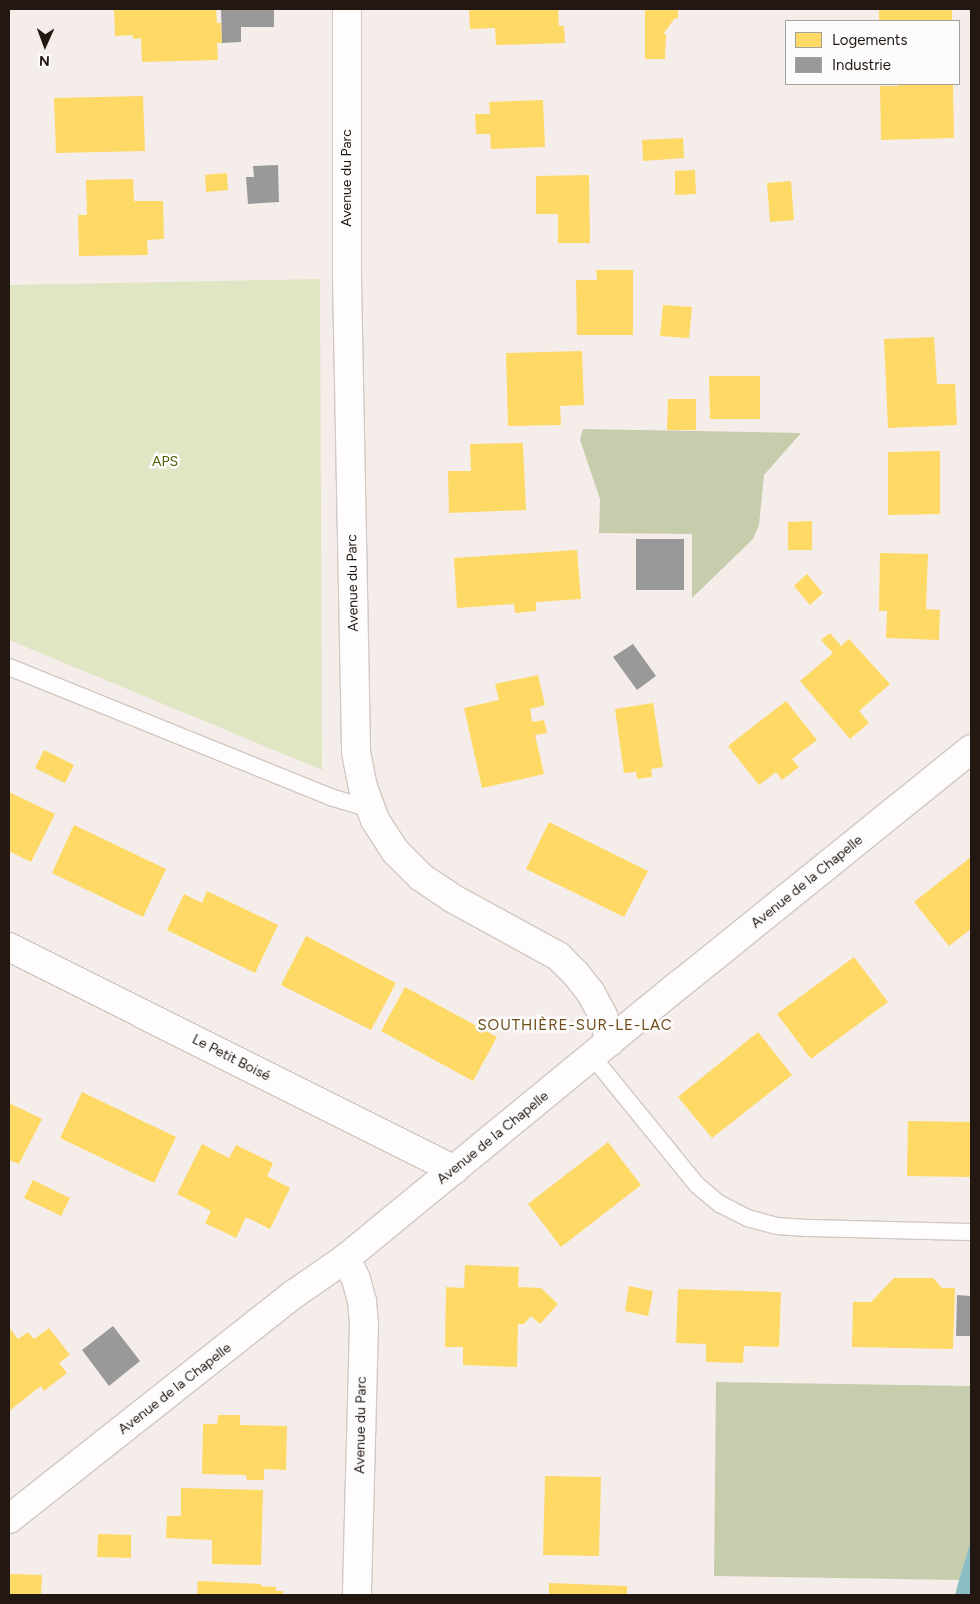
<!DOCTYPE html>
<meta charset="utf-8">
<style>
body{margin:0}
#map{position:relative;width:980px;height:1604px;overflow:hidden;background:#f5edea;font-family:Figtree,sans-serif}
div>[style]{position:absolute}
.green>*{inset:0;background:#e0e5c4}
.forest>*{inset:0;background:#c7ccac}
.water>*{inset:0;background:#8abec4}
.homes>*{inset:0;background:#ffd966}
.industry>*{inset:0;background:#999}
.roads{filter:drop-shadow(1px 0 #d2c8c3) drop-shadow(-1px 0 #d2c8c3) drop-shadow(0 1px #d2c8c3) drop-shadow(0 -1px #d2c8c3)}
.service>*{height:16px;margin:-8px;padding:0 8px;transform-origin:8px;border-radius:8px;background:#fefcfc}
.minor>*{height:28px;margin:-14px;padding:0 14px;transform-origin:14px;border-radius:14px;background:#fefcfc}
span{translate:-50% -50%;white-space:nowrap;text-align:center;line-height:1.15;-webkit-text-stroke:5px #fcfcfc;paint-order:stroke}
.street-label{font-size:14px;color:#231711}
.park-label{font-size:14px;color:#4d5e00}
.neighbourhood-label{font-size:15px;color:#6d4b18;letter-spacing:1px}
.frame{position:absolute;inset:0;border:10px solid #231711;pointer-events:none}
.legend{position:absolute;left:785px;top:20px;width:175px;height:65px;box-sizing:border-box;background:#fcfcfc;border:1px solid #a5a09e;margin:0;padding:6px 9px;list-style:none;font-size:15px;color:#231711}
.legend li{display:flex;align-items:center;gap:10px;height:25px}
.legend b{width:25px;border:1px solid #a5a09e}
.north{position:absolute;left:20px;top:20px;width:50px;height:50px;-webkit-text-stroke:4px #fcfcfc;paint-order:stroke;rotate:182deg;font-size:14px;font-weight:700;line-height:20px;text-align:center;color:#231711}
.north::after{content:'';display:block;margin:auto;width:18px;height:22px;background:#231711;clip-path:polygon(50% 0,100% 100%,50% 72%,0 100%)}
</style>
<div id="map">
<div class="green">
<div style="clip-path:polygon(320px 279px,322px 770px,9px 640px,9px 285px)"></div>
</div>
<div class="forest">
<div style="clip-path:polygon(583px 429px,801px 433px,764px 475px,759px 525px,753px 539px,692px 598px,692px 534px,599px 533px,600px 499px,580px 440px)"></div>
<div style="clip-path:polygon(716px 1382px,971px 1386px,971px 1540px,959px 1580px,714px 1576px)"></div>
</div>
<div class="water">
<div style="clip-path:polygon(971px 1540px,971px 1595px,955px 1595px,959px 1580px)"></div>
</div>
<div class="homes">
<div style="clip-path:polygon(114px 9px,216px 9px,217px 23px,221px 23px,222px 43px,217px 43px,218px 60px,142px 62px,141px 38px,133px 39px,133px 35px,115px 36px)"></div>
<div style="clip-path:polygon(469px 9px,558px 9px,559px 26px,564px 26px,565px 43px,496px 45px,495px 28px,470px 29px)"></div>
<div style="clip-path:polygon(645px 9px,678px 9px,678px 18px,675px 18px,663px 34px,666px 34px,665px 59px,645px 59px)"></div>
<div style="clip-path:polygon(879px 9px,952px 9px,952px 21px,879px 21px)"></div>
<div style="clip-path:polygon(898px 84px,953px 85px,954px 138px,881px 140px,880px 86px,898px 86px)"></div>
<div style="clip-path:polygon(143px 96px,145px 151px,56px 153px,54px 98px)"></div>
<div style="clip-path:polygon(543px 100px,545px 147px,491px 149px,490px 134px,476px 134px,475px 114px,490px 114px,489px 102px)"></div>
<div style="clip-path:polygon(683px 138px,684px 158px,643px 161px,642px 140px)"></div>
<div style="clip-path:polygon(695px 170px,696px 194px,675px 195px,675px 171px)"></div>
<div style="clip-path:polygon(227px 173px,228px 190px,206px 192px,205px 175px)"></div>
<div style="clip-path:polygon(589px 175px,590px 243px,558px 243px,558px 214px,536px 214px,536px 176px)"></div>
<div style="clip-path:polygon(133px 179px,134px 201px,163px 201px,164px 239px,147px 240px,148px 255px,79px 256px,78px 215px,87px 215px,86px 180px)"></div>
<div style="clip-path:polygon(791px 181px,794px 220px,770px 222px,767px 183px)"></div>
<div style="clip-path:polygon(596px 270px,633px 270px,633px 335px,577px 335px,576px 280px,597px 280px)"></div>
<div style="clip-path:polygon(663px 305px,692px 307px,689px 338px,660px 336px)"></div>
<div style="clip-path:polygon(934px 337px,937px 384px,955px 384px,957px 425px,888px 428px,884px 339px)"></div>
<div style="clip-path:polygon(582px 351px,584px 405px,560px 406px,561px 425px,508px 426px,506px 353px)"></div>
<div style="clip-path:polygon(709px 376px,760px 376px,760px 419px,710px 419px)"></div>
<div style="clip-path:polygon(668px 399px,696px 399px,696px 430px,667px 430px)"></div>
<div style="clip-path:polygon(523px 443px,526px 510px,449px 513px,448px 471px,471px 471px,470px 444px)"></div>
<div style="clip-path:polygon(940px 451px,940px 514px,888px 515px,888px 452px)"></div>
<div style="clip-path:polygon(812px 521px,812px 550px,788px 550px,788px 522px)"></div>
<div style="clip-path:polygon(577px 550px,581px 599px,536px 602px,536px 611px,515px 613px,514px 604px,457px 608px,454px 558px)"></div>
<div style="clip-path:polygon(880px 553px,928px 554px,926px 609px,940px 610px,939px 640px,886px 638px,887px 611px,879px 611px)"></div>
<div style="clip-path:polygon(807px 574px,823px 593px,810px 605px,794px 586px)"></div>
<div style="clip-path:polygon(830px 633px,841px 646px,849px 639px,890px 684px,859px 711px,869px 723px,850px 739px,800px 681px,833px 653px,821px 640px)"></div>
<div style="clip-path:polygon(538px 675px,545px 705px,530px 709px,532px 722px,544px 720px,547px 733px,535px 735px,544px 774px,482px 788px,464px 708px,499px 700px,495px 684px)"></div>
<div style="clip-path:polygon(786px 701px,817px 740px,792px 759px,799px 767px,782px 780px,776px 772px,759px 785px,728px 746px)"></div>
<div style="clip-path:polygon(653px 703px,663px 767px,651px 769px,652px 777px,637px 779px,636px 772px,624px 773px,615px 709px)"></div>
<div style="clip-path:polygon(44px 750px,74px 765px,65px 783px,35px 768px)"></div>
<div style="clip-path:polygon(9px 792px,55px 814px,31px 862px,9px 851px)"></div>
<div style="clip-path:polygon(549px 822px,648px 871px,624px 917px,526px 869px)"></div>
<div style="clip-path:polygon(74px 825px,166px 869px,143px 917px,52px 873px)"></div>
<div style="clip-path:polygon(971px 857px,971px 929px,949px 946px,914px 902px)"></div>
<div style="clip-path:polygon(207px 891px,278px 925px,255px 973px,167px 930px,184px 894px,202px 903px)"></div>
<div style="clip-path:polygon(306px 936px,396px 983px,371px 1030px,281px 985px)"></div>
<div style="clip-path:polygon(854px 957px,888px 1002px,811px 1059px,777px 1014px)"></div>
<div style="clip-path:polygon(405px 987px,497px 1037px,473px 1081px,381px 1031px)"></div>
<div style="clip-path:polygon(758px 1032px,792px 1075px,712px 1138px,678px 1097px)"></div>
<div style="clip-path:polygon(82px 1092px,176px 1137px,154px 1183px,60px 1138px)"></div>
<div style="clip-path:polygon(9px 1103px,42px 1119px,19px 1164px,9px 1160px)"></div>
<div style="clip-path:polygon(908px 1121px,971px 1122px,971px 1177px,907px 1176px)"></div>
<div style="clip-path:polygon(608px 1142px,641px 1185px,561px 1247px,528px 1204px)"></div>
<div style="clip-path:polygon(202px 1144px,229px 1158px,236px 1145px,273px 1163px,267px 1176px,290px 1188px,270px 1229px,246px 1217px,236px 1238px,205px 1223px,211px 1211px,177px 1194px)"></div>
<div style="clip-path:polygon(33px 1180px,70px 1198px,61px 1216px,24px 1198px)"></div>
<div style="clip-path:polygon(465px 1265px,519px 1267px,518px 1287px,541px 1288px,558px 1304px,540px 1324px,531px 1316px,524px 1324px,518px 1324px,517px 1367px,463px 1365px,463px 1347px,445px 1347px,446px 1287px,464px 1288px)"></div>
<div style="clip-path:polygon(894px 1278px,933px 1278px,942px 1288px,955px 1288px,953px 1349px,852px 1347px,853px 1302px,871px 1302px)"></div>
<div style="clip-path:polygon(629px 1286px,653px 1291px,648px 1316px,625px 1311px)"></div>
<div style="clip-path:polygon(678px 1289px,781px 1292px,779px 1347px,744px 1346px,743px 1363px,706px 1362px,706px 1344px,676px 1343px)"></div>
<div style="clip-path:polygon(9px 1327px,18px 1339px,28px 1332px,34px 1339px,49px 1328px,70px 1355px,59px 1363px,67px 1373px,44px 1391px,41px 1386px,9px 1411px)"></div>
<div style="clip-path:polygon(218px 1415px,240px 1415px,240px 1425px,287px 1426px,286px 1470px,264px 1469px,264px 1480px,247px 1480px,246px 1475px,202px 1474px,203px 1424px,217px 1424px)"></div>
<div style="clip-path:polygon(545px 1476px,601px 1477px,599px 1556px,543px 1555px)"></div>
<div style="clip-path:polygon(181px 1488px,263px 1490px,261px 1565px,212px 1564px,212px 1540px,166px 1538px,167px 1516px,181px 1516px)"></div>
<div style="clip-path:polygon(98px 1534px,131px 1535px,131px 1558px,97px 1557px)"></div>
<div style="clip-path:polygon(9px 1574px,42px 1575px,41px 1595px,9px 1595px)"></div>
<div style="clip-path:polygon(198px 1581px,261px 1584px,261px 1586px,276px 1587px,276px 1591px,283px 1591px,283px 1595px,197px 1595px)"></div>
<div style="clip-path:polygon(549px 1583px,627px 1586px,627px 1595px,549px 1595px)"></div>
</div>
<div class="industry">
<div style="clip-path:polygon(221px 9px,274px 9px,274px 27px,241px 27px,241px 42px,222px 43px)"></div>
<div style="clip-path:polygon(278px 165px,279px 202px,248px 204px,246px 177px,254px 177px,253px 166px)"></div>
<div style="clip-path:polygon(636px 539px,684px 539px,684px 590px,636px 590px)"></div>
<div style="clip-path:polygon(633px 644px,656px 676px,637px 690px,613px 657px)"></div>
<div style="clip-path:polygon(957px 1295px,971px 1296px,971px 1336px,956px 1336px)"></div>
<div style="clip-path:polygon(113px 1326px,140px 1361px,109px 1386px,82px 1350px)"></div>
</div>
<div class="roads">
<div class="service">
<div style="left:9px;top:667px;width:346px;rotate:22deg"></div>
<div style="left:330px;top:797px;width:43px;rotate:16.3deg"></div>
<div style="left:592px;top:1056px;width:166px;rotate:50.9deg"></div>
<div style="left:697px;top:1185px;width:30px;rotate:40deg"></div>
<div style="left:720px;top:1204px;width:30px;rotate:27deg"></div>
<div style="left:747px;top:1218px;width:31px;rotate:15deg"></div>
<div style="left:777px;top:1226px;width:30px;rotate:4deg"></div>
<div style="left:807px;top:1228px;width:164px;rotate:1.4deg"></div>
</div>
<div class="minor">
<div style="left:347px;top:9px;width:269px;rotate:90deg"></div>
<div style="left:347px;top:278px;width:474px;rotate:88.9deg"></div>
<div style="left:356px;top:752px;width:36px;rotate:79deg"></div>
<div style="left:363px;top:787px;width:35px;rotate:70deg"></div>
<div style="left:375px;top:820px;width:37px;rotate:57deg"></div>
<div style="left:395px;top:851px;width:37px;rotate:45deg"></div>
<div style="left:421px;top:877px;width:37px;rotate:34deg"></div>
<div style="left:452px;top:898px;width:121px;rotate:28.7deg"></div>
<div style="left:558px;top:956px;width:25px;rotate:45deg"></div>
<div style="left:576px;top:974px;width:24px;rotate:52deg"></div>
<div style="left:591px;top:993px;width:26px;rotate:62deg"></div>
<div style="left:603px;top:1016px;width:27px;rotate:75deg"></div>
<div style="left:9px;top:947px;width:498px;rotate:26.6deg"></div>
<div style="left:346px;top:1258px;width:23px;rotate:65deg"></div>
<div style="left:356px;top:1279px;width:23px;rotate:75deg"></div>
<div style="left:362px;top:1301px;width:23px;rotate:85deg"></div>
<div style="left:364px;top:1324px;width:271px;rotate:91.5deg"></div>
<div style="left:9px;top:1519px;width:363px;rotate:-38.3deg"></div>
<div style="left:294px;top:1294px;width:63px;rotate:-34.7deg"></div>
<div style="left:346px;top:1258px;width:432px;rotate:-39.4deg"></div>
<div style="left:680px;top:984px;width:374px;rotate:-38.9deg"></div>
</div>
</div>
<div class="street-label">
<span style="left:347px;top:178px;rotate:-90deg">Avenue du Parc</span>
<span style="left:353px;top:583px;rotate:-91deg">Avenue du Parc</span>
<span style="left:807px;top:882px;rotate:-39deg">Avenue de la Chapelle</span>
<span style="left:231px;top:1058px;rotate:27deg">Le Petit Boisé</span>
<span style="left:493px;top:1138px;rotate:-39deg">Avenue de la Chapelle</span>
<span style="left:175px;top:1389px;rotate:-38deg">Avenue de la Chapelle</span>
<span style="left:361px;top:1425px;rotate:-89deg">Avenue du Parc</span>
</div>
<div class="park-label">
<span style="left:165px;top:462px">APS</span>
</div>
<div class="neighbourhood-label">
<span style="left:575px;top:1026px">SOUTHIÈRE-SUR-LE-LAC</span>
</div>
<div class="frame"></div>
<ul class="legend">
<li><b style="height:14px;background:#ffd966"></b>Logements</li>
<li><b style="height:14px;background:#999"></b>Industrie</li>
</ul>
<div class="north">N</div>
</div>
